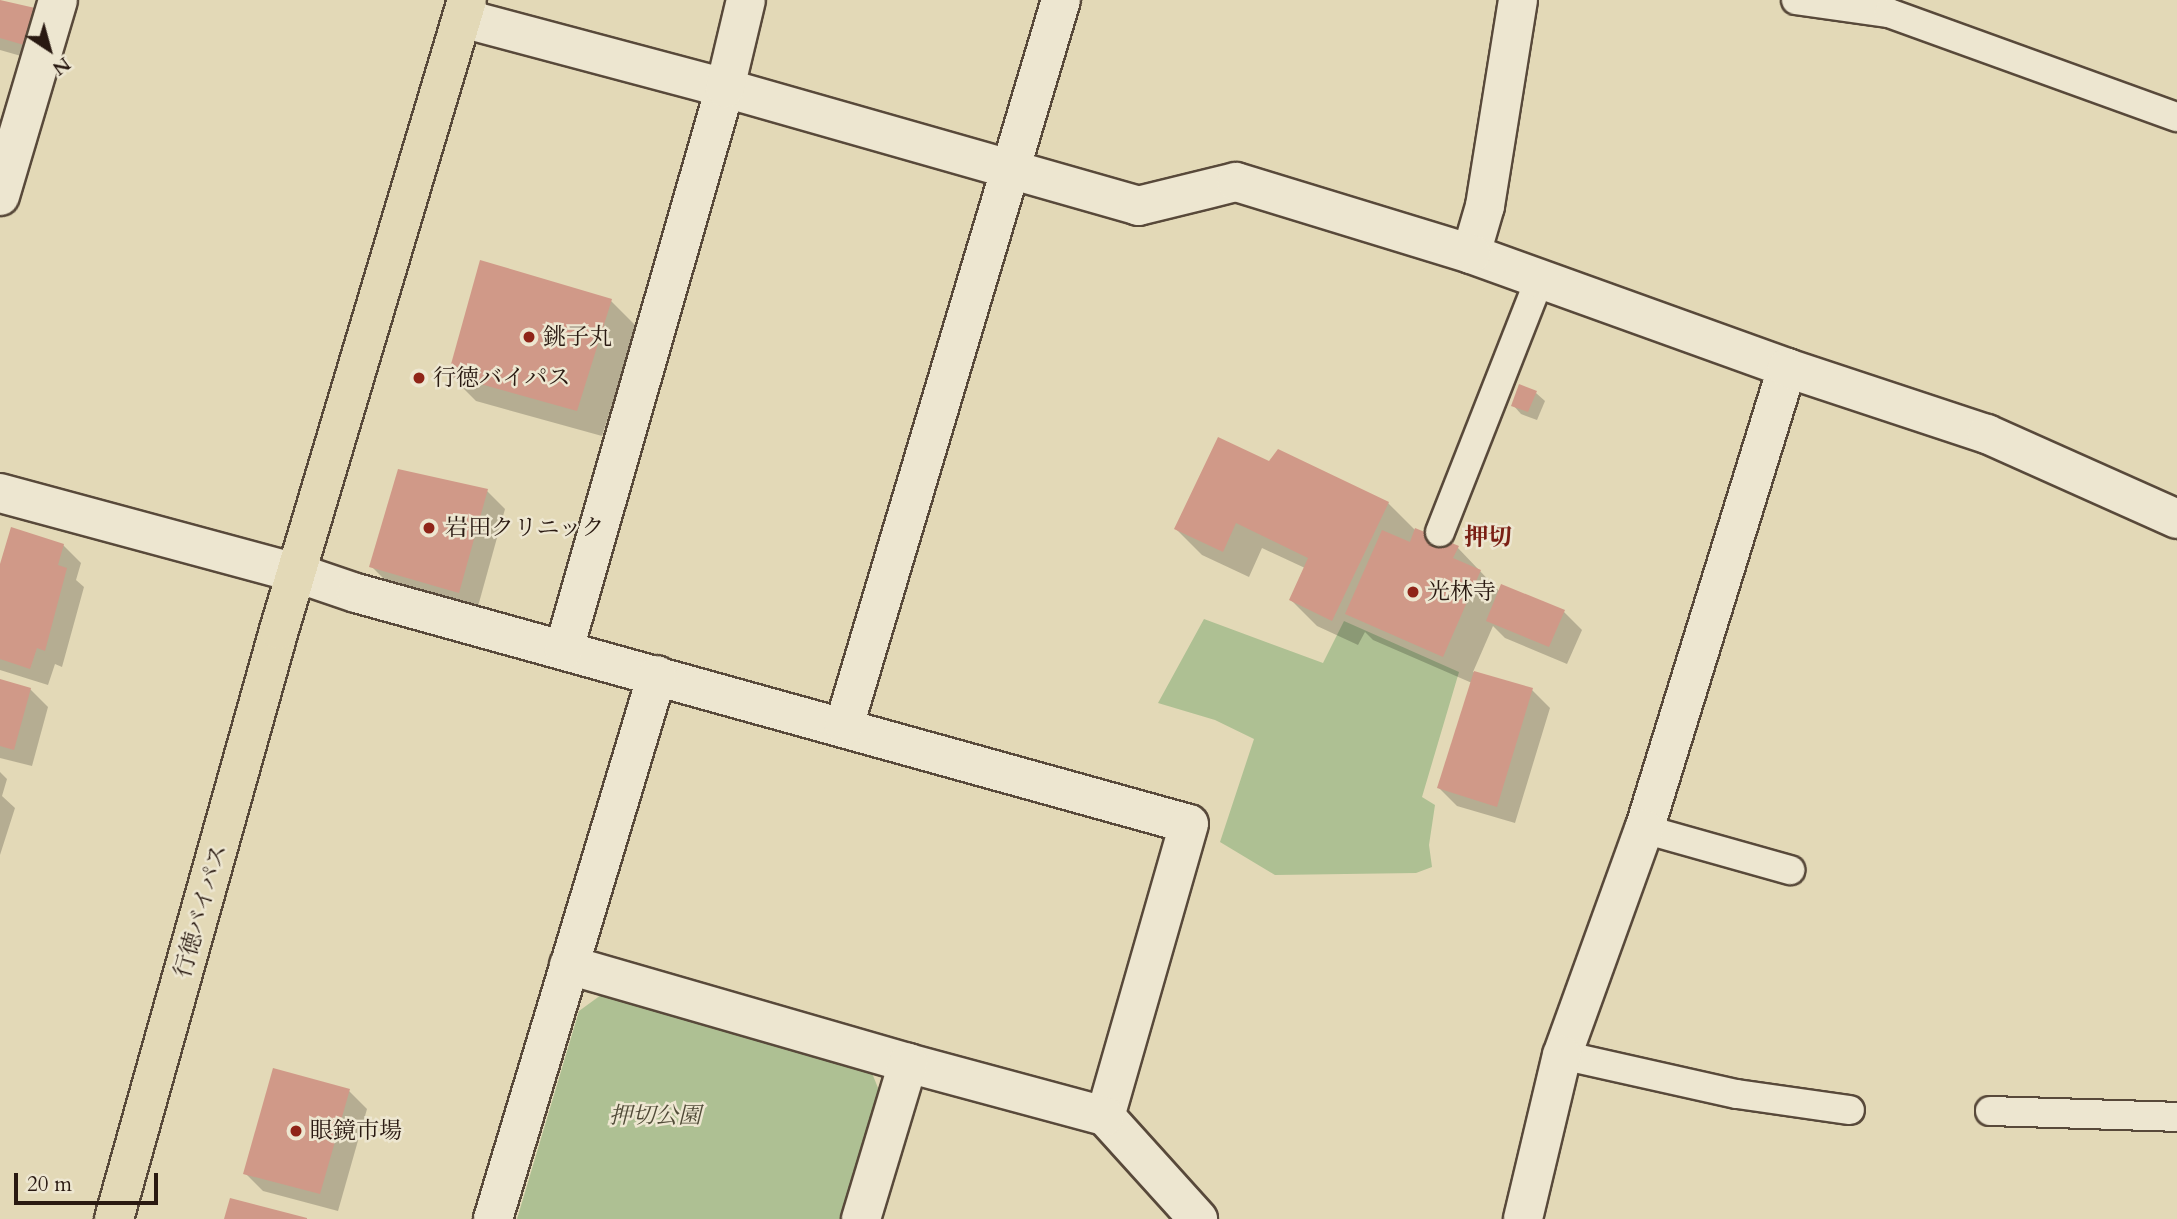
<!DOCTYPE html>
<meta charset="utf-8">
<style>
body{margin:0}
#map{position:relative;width:2177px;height:1219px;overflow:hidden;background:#e3d9b7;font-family:Cardo,"Noto Serif JP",serif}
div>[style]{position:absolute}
.green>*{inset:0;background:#aec093}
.shadow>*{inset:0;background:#0003}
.building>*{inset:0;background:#d09988}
.roads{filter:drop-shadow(2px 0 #58493a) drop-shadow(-2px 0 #58493a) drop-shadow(0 2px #58493a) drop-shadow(0 -2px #58493a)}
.lane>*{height:28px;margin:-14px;padding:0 14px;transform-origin:14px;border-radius:14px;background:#ede6d0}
.street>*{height:38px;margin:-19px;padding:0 19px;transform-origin:19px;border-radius:19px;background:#ede6d0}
.secondary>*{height:38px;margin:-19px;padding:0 19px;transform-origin:19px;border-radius:19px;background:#ede6d0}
.primary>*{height:38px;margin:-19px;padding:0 19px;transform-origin:19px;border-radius:19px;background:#e3d9b7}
.dots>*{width:19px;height:19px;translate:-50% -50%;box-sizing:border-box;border:4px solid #ede6d0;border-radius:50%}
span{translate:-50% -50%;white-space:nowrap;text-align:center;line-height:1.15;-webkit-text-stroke:5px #ede6d0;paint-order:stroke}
.poi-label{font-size:23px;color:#291911}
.left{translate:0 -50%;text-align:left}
.street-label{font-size:23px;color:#291911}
.park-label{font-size:23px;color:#514b38;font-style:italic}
.neighbourhood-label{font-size:24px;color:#7a1f14;font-weight:700}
.north{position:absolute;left:14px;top:14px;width:70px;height:70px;-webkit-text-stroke:5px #ede6d0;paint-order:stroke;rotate:144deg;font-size:19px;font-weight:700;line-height:28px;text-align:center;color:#291911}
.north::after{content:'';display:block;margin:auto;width:24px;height:32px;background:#291911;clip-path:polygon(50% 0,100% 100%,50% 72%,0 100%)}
.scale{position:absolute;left:14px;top:1173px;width:144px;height:32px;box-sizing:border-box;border:4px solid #291911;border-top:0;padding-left:9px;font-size:21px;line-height:24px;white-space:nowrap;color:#291911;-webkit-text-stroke:5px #ede6d0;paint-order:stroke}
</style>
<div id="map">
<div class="green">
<div style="clip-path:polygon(1204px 619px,1323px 663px,1344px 621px,1459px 672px,1422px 797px,1435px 805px,1429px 845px,1432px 867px,1416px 873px,1275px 875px,1220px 842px,1254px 739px,1215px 720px,1158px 703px)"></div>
<div style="clip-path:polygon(601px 995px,870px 1068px,880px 1093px,842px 1219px,517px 1219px,579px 1011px)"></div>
</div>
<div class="shadow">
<div style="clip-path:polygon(0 1px,34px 10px,52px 27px,42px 62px,0 50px)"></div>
<div style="clip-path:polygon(611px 301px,637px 327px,602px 436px,476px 401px,450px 375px)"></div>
<div style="clip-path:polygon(1536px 393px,1545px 401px,1537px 420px,1521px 414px,1513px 405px)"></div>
<div style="clip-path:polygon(1269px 463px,1388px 503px,1416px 531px,1458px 548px,1500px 592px,1564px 612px,1582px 630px,1567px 664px,1505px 638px,1493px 626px,1473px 672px,1532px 690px,1550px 708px,1515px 823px,1457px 806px,1439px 788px,1472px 683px,1373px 640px,1365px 632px,1358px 645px,1317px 626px,1291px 600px,1305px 568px,1262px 548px,1249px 577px,1202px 555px,1176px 529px)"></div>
<div style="clip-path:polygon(487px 491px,505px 509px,477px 610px,389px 584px,371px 566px)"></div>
<div style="clip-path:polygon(63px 545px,81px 563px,76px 580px,84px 587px,62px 667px,55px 664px,48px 685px,0 670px,0 570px)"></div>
<div style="clip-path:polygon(0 681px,30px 689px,48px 707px,32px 766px,0 758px)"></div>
<div style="clip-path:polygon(0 772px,7px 779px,2px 796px,15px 808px,0 855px)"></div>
<div style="clip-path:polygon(349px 1091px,367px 1109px,338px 1211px,263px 1191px,245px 1173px)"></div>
</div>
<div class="building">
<div style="clip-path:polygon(0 0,35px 8px,24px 45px,0 38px)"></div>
<div style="clip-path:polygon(480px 260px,612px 299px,577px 411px,448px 375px)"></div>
<div style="clip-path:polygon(1519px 384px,1537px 391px,1528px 412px,1511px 406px)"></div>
<div style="clip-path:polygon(1218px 437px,1269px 461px,1278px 449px,1389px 502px,1332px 621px,1289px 600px,1308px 558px,1236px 523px,1223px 552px,1174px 529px)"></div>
<div style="clip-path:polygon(398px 469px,488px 489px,459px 593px,369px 567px)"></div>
<div style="clip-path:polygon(11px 527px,64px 544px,58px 565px,67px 568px,45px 651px,37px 648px,30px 669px,0 659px,0 564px)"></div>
<div style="clip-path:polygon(1415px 528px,1459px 546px,1453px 558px,1481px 570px,1443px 657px,1345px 614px,1382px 530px,1410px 542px)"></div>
<div style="clip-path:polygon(1501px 584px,1565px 610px,1549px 647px,1486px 621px)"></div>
<div style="clip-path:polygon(1474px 671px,1533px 688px,1497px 807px,1437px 788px)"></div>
<div style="clip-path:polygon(0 679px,31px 688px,14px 750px,0 746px)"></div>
<div style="clip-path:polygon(273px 1068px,350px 1089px,320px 1194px,243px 1174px)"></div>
<div style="clip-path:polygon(230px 1198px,307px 1218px,307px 1219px,224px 1219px)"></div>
</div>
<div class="roads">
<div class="lane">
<div style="left:1796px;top:0;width:94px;rotate:8deg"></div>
<div style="left:1889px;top:13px;width:306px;rotate:19.9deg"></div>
<div style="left:1440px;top:532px;width:273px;rotate:-68.5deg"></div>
<div style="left:1644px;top:829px;width:152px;rotate:15.7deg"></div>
<div style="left:1562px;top:1055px;width:179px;rotate:12.6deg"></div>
<div style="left:1737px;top:1094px;width:114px;rotate:8.1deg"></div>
<div style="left:1990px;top:1111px;width:187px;rotate:1.8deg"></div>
</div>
<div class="street">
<div style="left:1518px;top:0;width:209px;rotate:99.1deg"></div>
<div style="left:1485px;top:206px;width:50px;rotate:106.3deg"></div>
<div style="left:1471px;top:254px;width:336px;rotate:19.8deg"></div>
<div style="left:1787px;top:368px;width:483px;rotate:107.2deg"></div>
<div style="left:1644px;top:829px;width:240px;rotate:109.9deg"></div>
<div style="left:1562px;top:1055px;width:169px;rotate:103.4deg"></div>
<div style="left:462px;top:18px;width:272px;rotate:14.9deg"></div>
<div style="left:725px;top:88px;width:430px;rotate:15.9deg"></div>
<div style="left:1138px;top:206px;width:101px;rotate:-13.8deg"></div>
<div style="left:1236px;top:182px;width:246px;rotate:17deg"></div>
<div style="left:0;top:196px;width:204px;rotate:-73.5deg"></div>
<div style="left:1787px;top:368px;width:211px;rotate:18.3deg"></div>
<div style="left:1987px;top:434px;width:208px;rotate:24.1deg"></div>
<div style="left:297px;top:573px;width:62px;rotate:18.7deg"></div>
<div style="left:356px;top:593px;width:864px;rotate:15.5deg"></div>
<div style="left:1189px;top:824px;width:304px;rotate:106deg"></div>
<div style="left:1105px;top:1116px;width:139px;rotate:47.9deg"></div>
<div style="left:564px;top:649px;width:584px;rotate:-73.99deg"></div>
<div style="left:725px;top:88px;width:90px;rotate:-76.6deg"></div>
<div style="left:844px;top:726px;width:758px;rotate:-73.36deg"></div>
<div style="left:569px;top:965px;width:353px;rotate:16.1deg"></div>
<div style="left:908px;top:1063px;width:204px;rotate:15.1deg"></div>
<div style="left:493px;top:1219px;width:568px;rotate:-73.22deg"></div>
<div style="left:861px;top:1219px;width:163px;rotate:-73.2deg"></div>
</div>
<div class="secondary">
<div style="left:0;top:493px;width:308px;rotate:15.1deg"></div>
</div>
<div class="primary">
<div style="left:114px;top:1219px;width:612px;rotate:-74.35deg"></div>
<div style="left:279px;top:630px;width:657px;rotate:-73.38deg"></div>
</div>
</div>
<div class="dots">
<div style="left:529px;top:337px;background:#8f2418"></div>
<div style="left:419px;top:378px;background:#8f2418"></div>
<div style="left:429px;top:528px;background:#8f2418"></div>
<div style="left:1413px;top:592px;background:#8f2418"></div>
<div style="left:296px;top:1131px;background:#8f2418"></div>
</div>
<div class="poi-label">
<span class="left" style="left:543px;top:337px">銚子丸</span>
<span class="left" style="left:433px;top:378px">行徳バイパス</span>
<span class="left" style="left:445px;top:528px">岩田クリニック</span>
<span class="left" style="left:1427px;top:592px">光林寺</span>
<span class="left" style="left:310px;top:1131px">眼鏡市場</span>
</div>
<div class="street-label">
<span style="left:201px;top:911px;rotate:-74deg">行徳バイパス</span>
</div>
<div class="park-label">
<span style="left:655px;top:1116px">押切公園</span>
</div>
<div class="neighbourhood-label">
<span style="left:1488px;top:538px">押切</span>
</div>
<div class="north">N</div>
<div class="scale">20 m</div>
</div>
